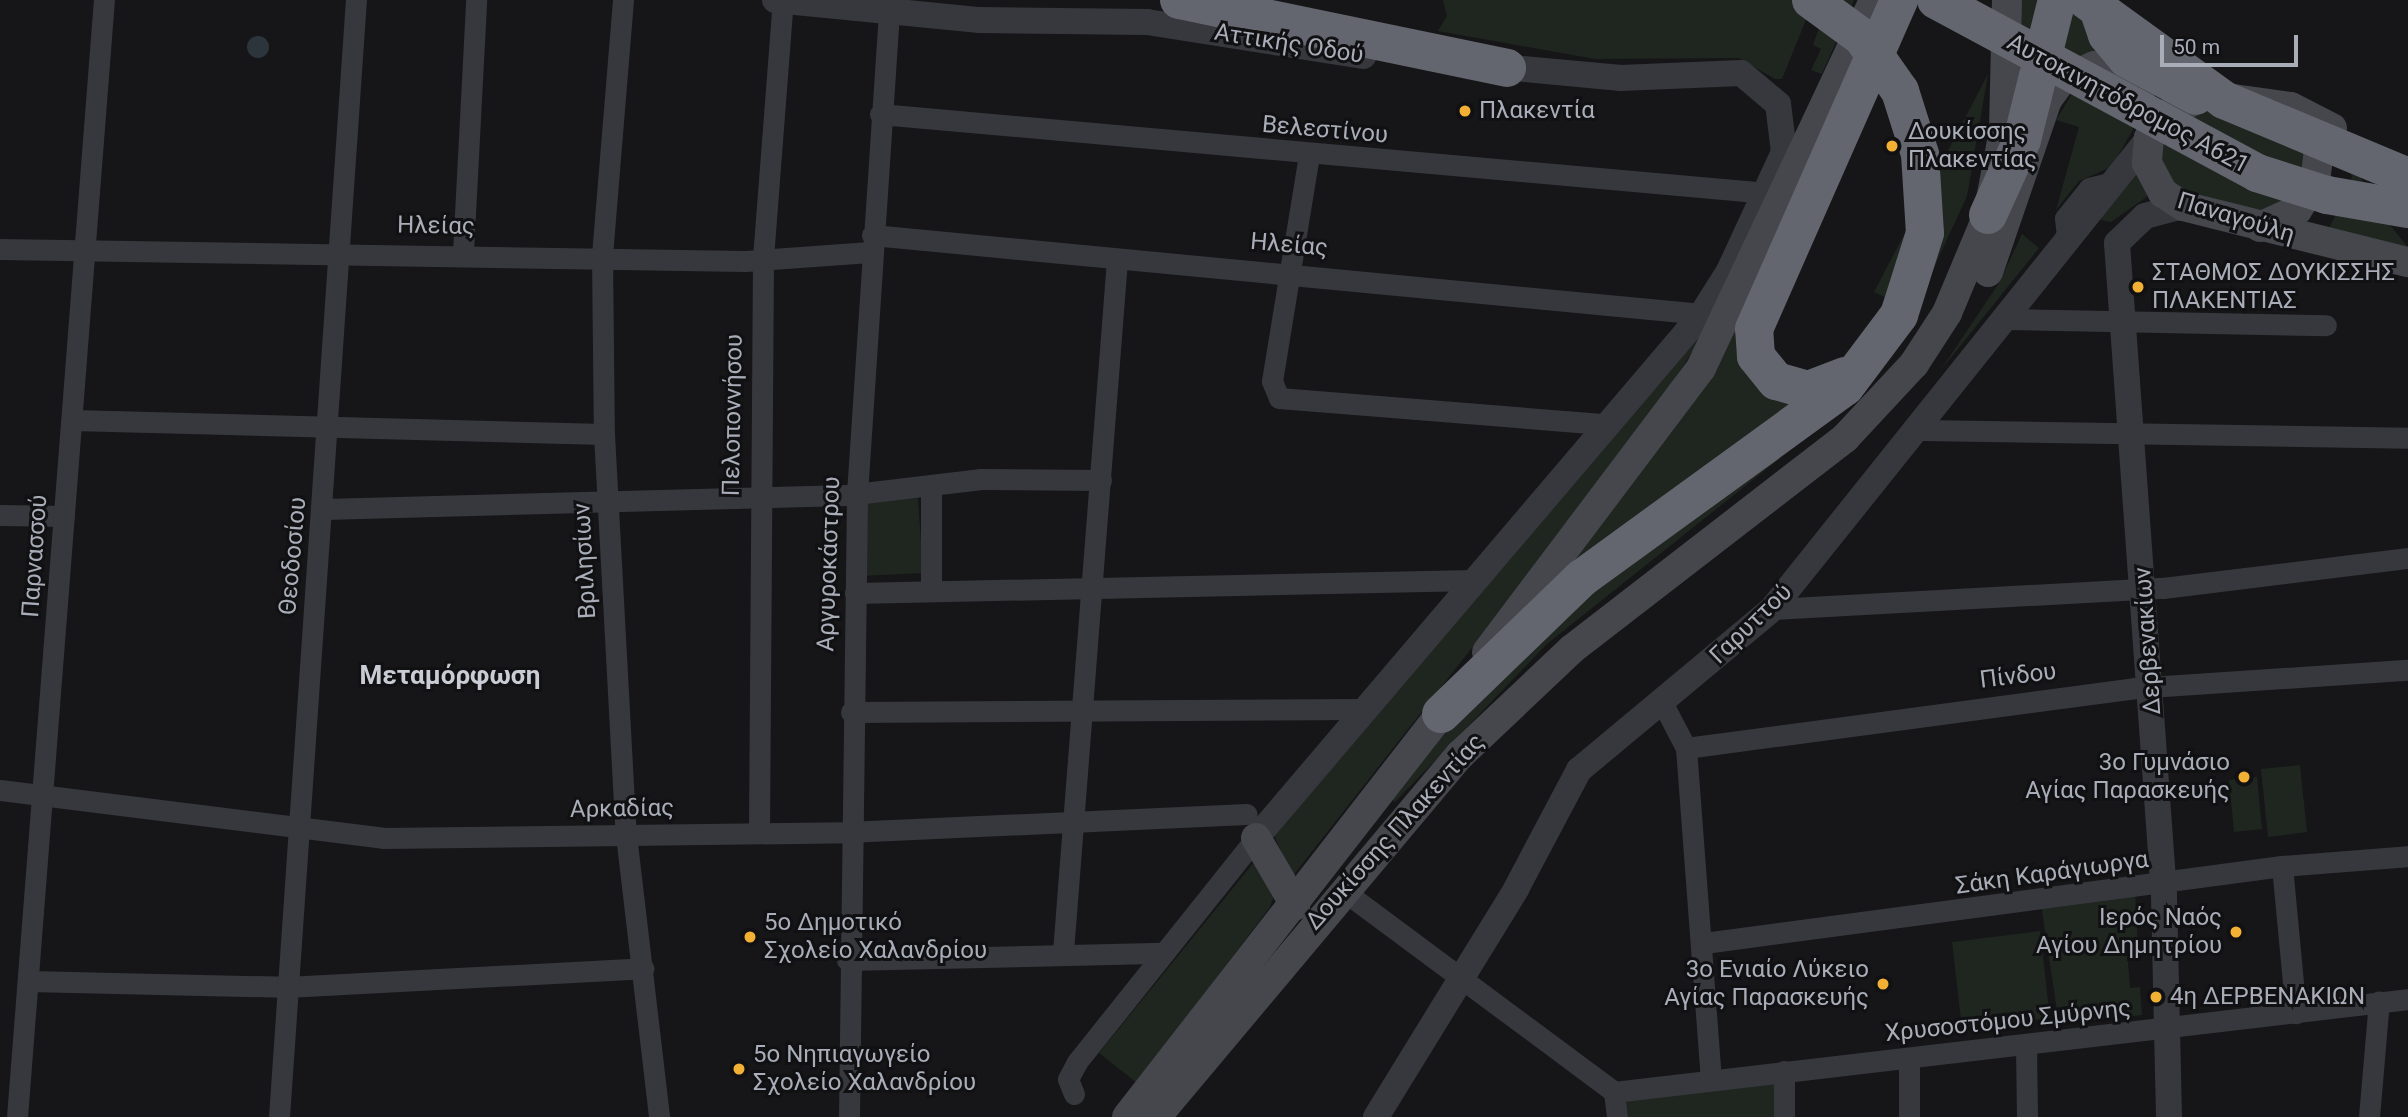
<!DOCTYPE html>
<meta charset="utf-8">
<style>
body{margin:0}
#map{position:relative;width:2408px;height:1117px;overflow:hidden;background:#161618;font-family:Roboto,sans-serif}
div>[style]{position:absolute}
.green>*{inset:0;background:#1e261f}
.water>*{inset:0;background:#2c353c}
.round{border-radius:50%}
.minor>*{height:21px;margin:-10.5px;padding:0 10.5px;transform-origin:10.5px;border-radius:10.5px;background:#37383d}
.tertiary>*{height:26px;margin:-13px;padding:0 13px;transform-origin:13px;border-radius:13px;background:#37383d}
.secondary>*{height:30px;margin:-15px;padding:0 15px;transform-origin:15px;border-radius:15px;background:#45474d}
.motorway>*{height:38px;margin:-19px;padding:0 19px;transform-origin:19px;border-radius:19px;background:#63666e}
.motorway-bridge>*{height:38px;margin:-19px;padding:0 19px;transform-origin:19px;border-radius:19px;background:#63666e}
.dots>*{width:19px;height:19px;translate:-50% -50%;box-sizing:border-box;border:4px solid #111113;border-radius:50%}
span{translate:-50% -50%;white-space:nowrap;text-align:center;line-height:1.15;-webkit-text-stroke:6px #111113;paint-order:stroke}
.street-label{font-size:24px;color:#a8adb8}
.poi-label{font-size:24px;color:#a8adb8}
.left{translate:0 -50%;text-align:left}
.right{translate:-100% -50%;text-align:right}
.neighbourhood-label{font-size:26px;color:#c9ccd4;font-weight:700}
.scale{position:absolute;left:2160px;top:35px;width:138px;height:32px;box-sizing:border-box;border:4px solid #a8adb8;border-top:0;padding-left:9px;font-size:21px;line-height:24px;white-space:nowrap;color:#a8adb8;-webkit-text-stroke:5px #111113;paint-order:stroke}
</style>
<div id="map">
<div class="green">
<div style="clip-path:polygon(1443px 0,1814px 0,1782px 79px,1775px 79px,1739px 58px,1595px 59px,1438px 31px,1447px 16px)"></div>
<div style="clip-path:polygon(1829px 0,1854px 0,1822px 74px,1811px 70px,1821px 49px,1813px 45px)"></div>
<div style="clip-path:polygon(2021px 0,2048px 0,2019px 81px)"></div>
<div style="clip-path:polygon(2063px 0,2082px 0,2111px 54px,2063px 71px)"></div>
<div style="clip-path:polygon(1988px 74px,1967px 196px,1914px 311px,1874px 292px)"></div>
<div style="clip-path:polygon(2075px 89px,2133px 114px,2133px 130px,2111px 167px,2079px 181px,2056px 210px,2079px 127px,2056px 120px)"></div>
<div style="clip-path:polygon(2204px 105px,2311px 153px,2275px 213px,2189px 197px,2163px 175px,2159px 139px)"></div>
<div style="clip-path:polygon(2352px 161px,2379px 212px,2408px 247px,2329px 228px,2351px 186px)"></div>
<div style="clip-path:polygon(2134px 171px,2148px 196px,2111px 222px,2092px 218px)"></div>
<div style="clip-path:polygon(2022px 234px,2039px 248px,1940px 371px,1999px 283px)"></div>
<div style="clip-path:polygon(1745px 307px,1805px 395px,1561px 576px)"></div>
<div style="clip-path:polygon(1706px 330px,1639px 435px,1292px 877px,1274px 835px,1426px 646px)"></div>
<div style="clip-path:polygon(1833px 416px,1547px 644px,1395px 802px,1388px 796px,1515px 643px)"></div>
<div style="clip-path:polygon(918px 498px,923px 573px,861px 576px,861px 501px)"></div>
<div style="clip-path:polygon(2300px 765px,2307px 832px,2268px 837px,2261px 769px)"></div>
<div style="clip-path:polygon(2257px 777px,2262px 829px,2234px 832px,2229px 780px)"></div>
<div style="clip-path:polygon(1259px 856px,1276px 890px,1270px 907px,1137px 1083px,1099px 1053px)"></div>
<div style="clip-path:polygon(2135px 891px,2138px 949px,2127px 950px,2130px 988px,2140px 987px,2142px 1015px,2059px 1024px,2041px 904px)"></div>
<div style="clip-path:polygon(2040px 931px,2050px 1018px,1962px 1029px,1952px 942px)"></div>
<div style="clip-path:polygon(1778px 1077px,1778px 1117px,1628px 1117px,1626px 1098px)"></div>
</div>
<div class="water">
<div class="round" style="left:247px;top:36px;width:22px;height:22px"></div>
</div>
<div class="minor">
<div style="left:623px;top:0;width:256px;rotate:94.7deg"></div>
<div style="left:602px;top:255px;width:179px;rotate:89.4deg"></div>
<div style="left:604px;top:434px;width:402px;rotate:86.9deg"></div>
<div style="left:626px;top:835px;width:284px;rotate:83.3deg"></div>
<div style="left:880px;top:114px;width:891px;rotate:5.09deg"></div>
<div style="left:1309px;top:155px;width:229px;rotate:99.3deg"></div>
<div style="left:1272px;top:381px;width:18px;rotate:68deg"></div>
<div style="left:1279px;top:398px;width:327px;rotate:4.6deg"></div>
<div style="left:872px;top:235px;width:834px;rotate:5.44deg"></div>
<div style="left:2067px;top:237px;width:19px;rotate:-96deg"></div>
<div style="left:2065px;top:218px;width:38px;rotate:-51deg"></div>
<div style="left:2089px;top:188px;width:21px;rotate:-14deg"></div>
<div style="left:0;top:249px;width:745px;rotate:0.92deg"></div>
<div style="left:745px;top:261px;width:125px;rotate:-4.1deg"></div>
<div style="left:463px;top:252px;width:252px;rotate:-87deg"></div>
<div style="left:2005px;top:319px;width:321px;rotate:1.1deg"></div>
<div style="left:72px;top:420px;width:532px;rotate:1.51deg"></div>
<div style="left:1922px;top:430px;width:486px;rotate:0.9deg"></div>
<div style="left:931px;top:488px;width:103px;rotate:90deg"></div>
<div style="left:324px;top:509px;width:523px;rotate:-1.53deg"></div>
<div style="left:847px;top:495px;width:135px;rotate:-6.8deg"></div>
<div style="left:981px;top:479px;width:120px;rotate:0.5deg"></div>
<div style="left:0;top:515px;width:64px;rotate:0.9deg"></div>
<div style="left:855px;top:593px;width:619px;rotate:-1.2deg"></div>
<div style="left:1772px;top:609px;width:392px;rotate:-3.1deg"></div>
<div style="left:2163px;top:588px;width:247px;rotate:-7deg"></div>
<div style="left:1663px;top:704px;width:50px;rotate:62.4deg"></div>
<div style="left:1686px;top:748px;width:452px;rotate:-7.6deg"></div>
<div style="left:2134px;top:688px;width:275px;rotate:-3.8deg"></div>
<div style="left:851px;top:712px;width:512px;rotate:-0.34deg"></div>
<div style="left:1686px;top:748px;width:333px;rotate:85.7deg"></div>
<div style="left:0;top:790px;width:386px;rotate:7.1deg"></div>
<div style="left:383px;top:838px;width:465px;rotate:-0.7deg"></div>
<div style="left:848px;top:832px;width:399px;rotate:-2.6deg"></div>
<div style="left:759px;top:832px;width:574px;rotate:-89.6deg"></div>
<div style="left:763px;top:258px;width:258px;rotate:-85.6deg"></div>
<div style="left:2282px;top:866px;width:148px;rotate:84.6deg"></div>
<div style="left:1341px;top:889px;width:340px;rotate:36.6deg"></div>
<div style="left:1704px;top:943px;width:583px;rotate:-7.59deg"></div>
<div style="left:2282px;top:866px;width:126px;rotate:-4.5deg"></div>
<div style="left:1063px;top:952px;width:695px;rotate:-85.54deg"></div>
<div style="left:847px;top:960px;width:317px;rotate:-1.3deg"></div>
<div style="left:28px;top:981px;width:258px;rotate:1.3deg"></div>
<div style="left:286px;top:987px;width:358px;rotate:-3deg"></div>
<div style="left:2026px;top:1045px;width:72px;rotate:89.2deg"></div>
<div style="left:1909px;top:1058px;width:59px;rotate:90deg"></div>
<div style="left:1784px;top:1071px;width:46px;rotate:90deg"></div>
<div style="left:1614px;top:1092px;width:799px;rotate:-6.68deg"></div>
<div style="left:1614px;top:1092px;width:25px;rotate:83deg"></div>
<div style="left:1074px;top:1094px;width:16px;rotate:-112deg"></div>
<div style="left:1068px;top:1079px;width:19px;rotate:-62deg"></div>
<div style="left:1077px;top:1062px;width:287px;rotate:-51.4deg"></div>
<div style="left:17px;top:1117px;width:1120px;rotate:-85.55deg"></div>
<div style="left:279px;top:1117px;width:1120px;rotate:-86.06deg"></div>
<div style="left:849px;top:1117px;width:623px;rotate:-89.26deg"></div>
<div style="left:857px;top:494px;width:481px;rotate:-86.2deg"></div>
<div style="left:2369px;top:1117px;width:116px;rotate:-85.1deg"></div>
</div>
<div class="tertiary">
<div style="left:775px;top:0;width:206px;rotate:5.6deg"></div>
<div style="left:980px;top:20px;width:167px;rotate:0.7deg"></div>
<div style="left:1147px;top:22px;width:219px;rotate:8.9deg"></div>
<div style="left:1256px;top:838px;width:688px;rotate:-49.6deg"></div>
<div style="left:1702px;top:314px;width:51px;rotate:-57.9deg"></div>
<div style="left:1729px;top:271px;width:131px;rotate:-65.2deg"></div>
<div style="left:1784px;top:152px;width:48px;rotate:-97.1deg"></div>
<div style="left:1778px;top:104px;width:48px;rotate:-140deg"></div>
<div style="left:1741px;top:73px;width:120px;rotate:177.6deg"></div>
<div style="left:1621px;top:78px;width:130px;rotate:-174.7deg"></div>
<div style="left:1376px;top:1117px;width:268px;rotate:-58.4deg"></div>
<div style="left:1516px;top:889px;width:135px;rotate:-62.1deg"></div>
<div style="left:1579px;top:770px;width:251px;rotate:-39.8deg"></div>
<div style="left:1772px;top:609px;width:603px;rotate:-51.33deg"></div>
<div style="left:2169px;top:1117px;width:223px;rotate:-91.3deg"></div>
<div style="left:2164px;top:894px;width:653px;rotate:-94.13deg"></div>
<div style="left:2117px;top:243px;width:39px;rotate:-44deg"></div>
<div style="left:2145px;top:216px;width:39px;rotate:-15deg"></div>
</div>
<div class="secondary">
<div style="left:2332px;top:128px;width:46px;rotate:-152.9deg"></div>
<div style="left:2291px;top:107px;width:87px;rotate:-172.1deg"></div>
<div style="left:2205px;top:95px;width:50px;rotate:153.9deg"></div>
<div style="left:2160px;top:117px;width:24px;rotate:118deg"></div>
<div style="left:2149px;top:138px;width:25px;rotate:95deg"></div>
<div style="left:2147px;top:163px;width:34px;rotate:62deg"></div>
<div style="left:2163px;top:193px;width:24px;rotate:33deg"></div>
<div style="left:2183px;top:206px;width:232px;rotate:14deg"></div>
<div style="left:2260px;top:227px;width:41px;rotate:-24.7deg"></div>
<div style="left:2297px;top:210px;width:33px;rotate:-57deg"></div>
<div style="left:2315px;top:182px;width:32px;rotate:-83deg"></div>
<div style="left:2319px;top:150px;width:29px;rotate:-117deg"></div>
<div style="left:1988px;top:272px;width:182px;rotate:-71.1deg"></div>
<div style="left:2047px;top:100px;width:22px;rotate:-54deg"></div>
<div style="left:2060px;top:82px;width:38px;rotate:-25deg"></div>
<div style="left:2095px;top:66px;width:30px;rotate:15deg"></div>
<div style="left:2124px;top:74px;width:23px;rotate:45deg"></div>
<div style="left:1487px;top:652px;width:356px;rotate:-53deg"></div>
<div style="left:1701px;top:368px;width:407px;rotate:-64.8deg"></div>
<div style="left:1256px;top:838px;width:78px;rotate:59.8deg"></div>
<div style="left:1127px;top:1117px;width:532px;rotate:-52.1deg"></div>
<div style="left:1156px;top:1117px;width:473px;rotate:-50deg"></div>
<div style="left:1460px;top:755px;width:154px;rotate:-43.4deg"></div>
<div style="left:1572px;top:649px;width:345px;rotate:-37.7deg"></div>
<div style="left:1845px;top:438px;width:101px;rotate:-47deg"></div>
<div style="left:1914px;top:364px;width:61px;rotate:-57.1deg"></div>
<div style="left:1947px;top:313px;width:106px;rotate:-67.3deg"></div>
<div style="left:1988px;top:215px;width:86px;rotate:-79.2deg"></div>
<div style="left:2004px;top:131px;width:131px;rotate:-88.7deg"></div>
</div>
<div class="motorway">
<div style="left:1179px;top:0;width:335px;rotate:11.7deg"></div>
<div style="left:2095px;top:0;width:37px;rotate:71deg"></div>
<div style="left:2107px;top:35px;width:31px;rotate:50deg"></div>
<div style="left:2127px;top:59px;width:78px;rotate:28.2deg"></div>
<div style="left:1988px;top:215px;width:82px;rotate:-65.6deg"></div>
<div style="left:2022px;top:140px;width:144px;rotate:-76deg"></div>
<div style="left:1845px;top:376px;width:40px;rotate:159deg"></div>
<div style="left:1808px;top:390px;width:33px;rotate:-164deg"></div>
<div style="left:1776px;top:381px;width:32px;rotate:-129deg"></div>
<div style="left:1756px;top:356px;width:27px;rotate:-94deg"></div>
<div style="left:1754px;top:329px;width:360px;rotate:-66.2deg"></div>
<div style="left:1441px;top:714px;width:196px;rotate:-44deg"></div>
<div style="left:1582px;top:578px;width:325px;rotate:-36deg"></div>
<div style="left:1845px;top:387px;width:90px;rotate:-53.1deg"></div>
<div style="left:1899px;top:315px;width:86px;rotate:-72.4deg"></div>
</div>
<div class="motorway-bridge">
<div style="left:1811px;top:0;width:63px;rotate:36deg"></div>
<div style="left:1862px;top:37px;width:66px;rotate:54.9deg"></div>
<div style="left:1900px;top:91px;width:66px;rotate:72.4deg"></div>
<div style="left:1920px;top:154px;width:79px;rotate:86.4deg"></div>
<div style="left:1936px;top:0;width:365px;rotate:28.3deg"></div>
<div style="left:2257px;top:173px;width:73px;rotate:17.4deg"></div>
<div style="left:2327px;top:195px;width:82px;rotate:9.8deg"></div>
<div style="left:2086px;top:0;width:170px;rotate:35.9deg"></div>
<div style="left:2224px;top:100px;width:199px;rotate:22.7deg"></div>
</div>
<div class="dots">
<div style="left:1465px;top:111px;background:#f2b134"></div>
<div style="left:1892px;top:146px;background:#f2b134"></div>
<div style="left:2138px;top:287px;background:#f2b134"></div>
<div style="left:2244px;top:777px;background:#f2b134"></div>
<div style="left:2236px;top:932px;background:#f2b134"></div>
<div style="left:750px;top:937px;background:#f2b134"></div>
<div style="left:1883px;top:984px;background:#f2b134"></div>
<div style="left:2156px;top:997px;background:#f2b134"></div>
<div style="left:739px;top:1069px;background:#f2b134"></div>
</div>
<div class="street-label">
<span style="left:1289px;top:44px;rotate:9deg">Αττικής Οδού</span>
<span style="left:2128px;top:104px;rotate:28deg">Αυτοκινητόδρομος Α621</span>
<span style="left:1325px;top:130px;rotate:5deg">Βελεστίνου</span>
<span style="left:2236px;top:218px;rotate:17deg">Παναγούλη</span>
<span style="left:436px;top:226px;rotate:1deg">Ηλείας</span>
<span style="left:1289px;top:245px;rotate:5deg">Ηλείας</span>
<span style="left:733px;top:415px;rotate:-89deg">Πελοποννήσου</span>
<span style="left:35px;top:556px;rotate:-86deg">Παρνασσού</span>
<span style="left:293px;top:556px;rotate:-85deg">Θεοδοσίου</span>
<span style="left:585px;top:561px;rotate:-93deg">Βριλησίων</span>
<span style="left:829px;top:564px;rotate:-88deg">Αργυροκάστρου</span>
<span style="left:1751px;top:624px;rotate:-44deg">Γαρυττού</span>
<span style="left:2148px;top:641px;rotate:-94deg">Δερβενακίων</span>
<span style="left:2018px;top:676px;rotate:-7deg">Πίνδου</span>
<span style="left:622px;top:809px;rotate:-1deg">Αρκαδίας</span>
<span style="left:1395px;top:832px;rotate:-48deg">Δουκίσσης Πλακεντίας</span>
<span style="left:2052px;top:873px;rotate:-8deg">Σάκη Καράγιωργα</span>
<span style="left:2008px;top:1021px;rotate:-6deg">Χρυσοστόμου Σμύρνης</span>
</div>
<div class="poi-label">
<span class="left" style="left:1479px;top:111px">Πλακεντία</span>
<span class="left" style="left:1908px;top:146px">Δουκίσσης<br>Πλακεντίας</span>
<span class="left" style="left:2152px;top:287px">ΣΤΑΘΜΟΣ ΔΟΥΚΙΣΣΗΣ<br>ΠΛΑΚΕΝΤΙΑΣ</span>
<span class="right" style="left:2230px;top:777px">3ο Γυμνάσιο<br>Αγίας Παρασκευής</span>
<span class="right" style="left:2222px;top:932px">Ιερός Ναός<br>Αγίου Δημητρίου</span>
<span class="left" style="left:764px;top:937px">5ο Δημοτικό<br>Σχολείο Χαλανδρίου</span>
<span class="right" style="left:1869px;top:984px">3ο Ενιαίο Λύκειο<br>Αγίας Παρασκευής</span>
<span class="left" style="left:2170px;top:997px">4η ΔΕΡΒΕΝΑΚΙΩΝ</span>
<span class="left" style="left:753px;top:1069px">5ο Νηπιαγωγείο<br>Σχολείο Χαλανδρίου</span>
</div>
<div class="neighbourhood-label">
<span style="left:450px;top:676px">Μεταμόρφωση</span>
</div>
<div class="scale">50 m</div>
</div>
